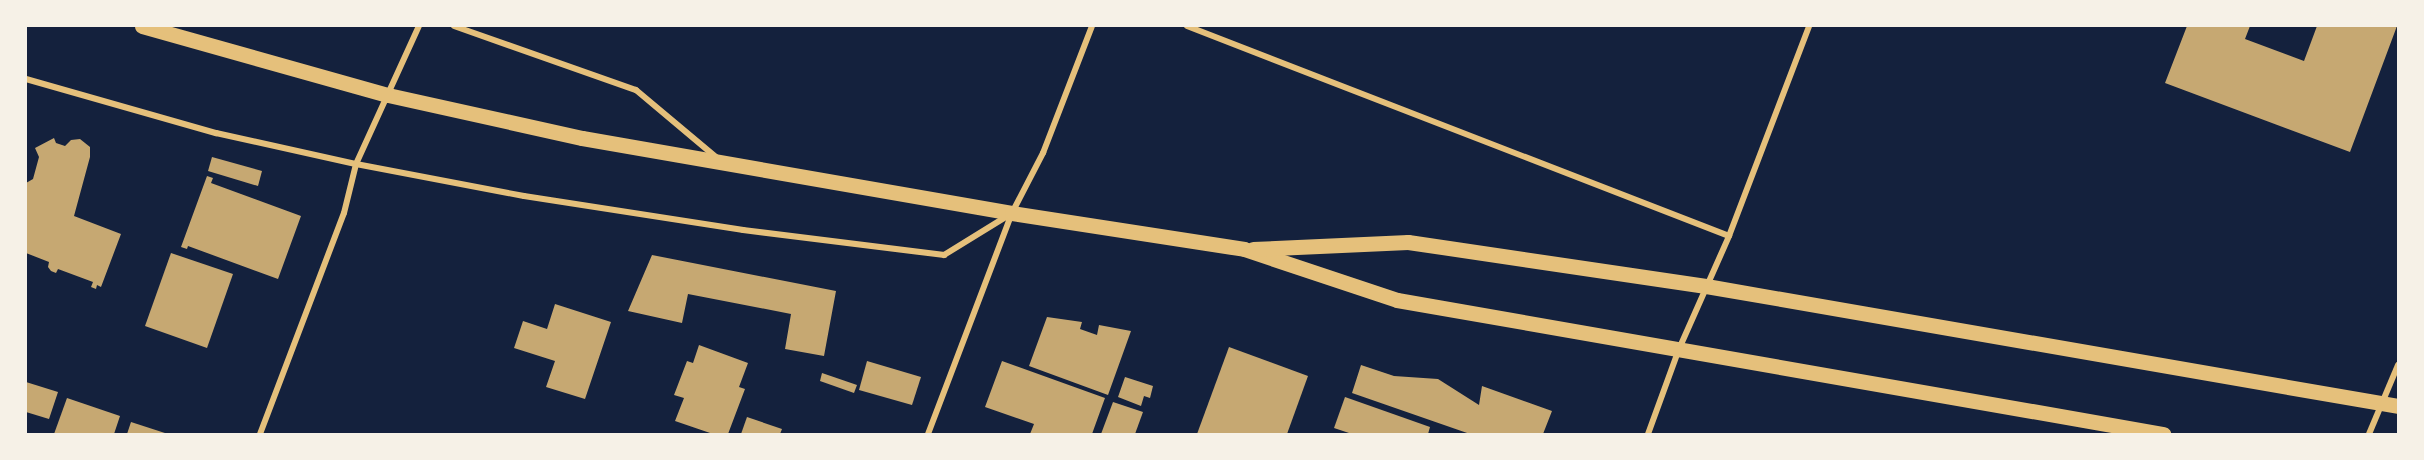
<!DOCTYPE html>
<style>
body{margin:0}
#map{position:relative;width:2424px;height:460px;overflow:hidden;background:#14213d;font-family:"Noto Sans",sans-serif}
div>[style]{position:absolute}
.building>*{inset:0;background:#c6a872}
.minor>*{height:6px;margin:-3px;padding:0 3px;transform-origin:3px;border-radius:3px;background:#e5c07b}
.primary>*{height:15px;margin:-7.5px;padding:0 7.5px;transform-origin:7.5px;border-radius:7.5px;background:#e5c07b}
span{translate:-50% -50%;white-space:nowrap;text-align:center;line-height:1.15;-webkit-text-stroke:4.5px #f6f1e7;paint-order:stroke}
.frame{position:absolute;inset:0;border:27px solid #f6f1e7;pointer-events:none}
</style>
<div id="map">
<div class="building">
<div style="clip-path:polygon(2187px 26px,2250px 26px,2245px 39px,2304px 61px,2317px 26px,2397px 26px,2350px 152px,2165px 83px)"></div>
<div style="clip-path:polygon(54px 138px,56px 143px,65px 146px,71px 140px,80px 139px,90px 147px,90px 157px,74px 216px,121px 234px,101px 287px,97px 285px,96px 289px,91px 287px,93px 282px,58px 269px,56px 273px,51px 271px,48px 267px,49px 262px,26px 253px,26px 183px,33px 179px,39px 157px,35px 148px)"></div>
<div style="clip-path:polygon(212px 157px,262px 171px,258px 186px,208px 171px)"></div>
<div style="clip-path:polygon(207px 176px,213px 178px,211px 183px,301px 216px,278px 279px,188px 246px,187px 249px,181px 247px)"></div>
<div style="clip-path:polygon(171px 253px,233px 274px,207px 348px,145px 326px)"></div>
<div style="clip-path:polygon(652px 255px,836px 291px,824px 356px,785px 349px,791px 314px,688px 294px,682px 323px,628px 311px)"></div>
<div style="clip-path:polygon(555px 304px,611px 322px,585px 399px,546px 387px,555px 361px,514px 348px,523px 321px,547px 329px)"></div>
<div style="clip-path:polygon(1047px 317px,1082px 322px,1080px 329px,1097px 335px,1099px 325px,1131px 331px,1108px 395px,1029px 366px)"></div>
<div style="clip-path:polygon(699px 345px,748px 363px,739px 387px,745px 389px,728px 434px,713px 434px,675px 421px,684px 398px,674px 395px,687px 361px,693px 363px)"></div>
<div style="clip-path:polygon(1229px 347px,1308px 376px,1287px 434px,1197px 434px)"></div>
<div style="clip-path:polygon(867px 361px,921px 377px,912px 405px,859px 390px)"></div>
<div style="clip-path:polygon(1002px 361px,1105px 398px,1092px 434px,1030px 434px,1034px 424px,985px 407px)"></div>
<div style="clip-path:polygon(1361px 365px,1394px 376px,1438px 379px,1479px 405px,1482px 386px,1552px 411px,1543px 434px,1470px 434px,1352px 393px)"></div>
<div style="clip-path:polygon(822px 373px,857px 385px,854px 393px,820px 381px)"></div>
<div style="clip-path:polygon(1125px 377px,1153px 386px,1150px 398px,1144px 396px,1141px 406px,1118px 397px)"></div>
<div style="clip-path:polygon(26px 382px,58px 392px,49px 419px,26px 412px)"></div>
<div style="clip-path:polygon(1345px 397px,1430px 427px,1428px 434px,1352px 434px,1334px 428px)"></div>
<div style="clip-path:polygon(67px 398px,120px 416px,114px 434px,54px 434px)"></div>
<div style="clip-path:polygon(1113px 402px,1143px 412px,1135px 434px,1101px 434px)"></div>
<div style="clip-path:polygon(747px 417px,782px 429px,780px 434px,741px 434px)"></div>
<div style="clip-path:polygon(131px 422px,168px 434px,127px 434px)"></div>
</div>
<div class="minor">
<div style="left:454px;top:26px;width:193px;rotate:19.4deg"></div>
<div style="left:636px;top:90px;width:106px;rotate:40deg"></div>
<div style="left:1187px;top:26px;width:581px;rotate:21.18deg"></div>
<div style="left:26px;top:79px;width:198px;rotate:15.9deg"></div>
<div style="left:216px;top:133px;width:143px;rotate:12.5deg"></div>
<div style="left:356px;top:164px;width:171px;rotate:10.8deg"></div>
<div style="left:524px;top:196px;width:222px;rotate:8.8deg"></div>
<div style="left:743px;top:230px;width:203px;rotate:7.1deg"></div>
<div style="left:944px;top:255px;width:76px;rotate:-31.6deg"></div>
<div style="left:260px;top:434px;width:236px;rotate:-69.2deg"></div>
<div style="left:344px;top:213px;width:50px;rotate:-76.2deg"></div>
<div style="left:356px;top:164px;width:152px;rotate:-65.5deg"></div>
<div style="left:928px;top:434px;width:236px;rotate:-69.2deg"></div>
<div style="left:1012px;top:213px;width:68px;rotate:-62.7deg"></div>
<div style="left:1043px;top:153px;width:136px;rotate:-68.9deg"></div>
<div style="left:1648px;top:434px;width:90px;rotate:-70deg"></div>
<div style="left:1679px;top:349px;width:124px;rotate:-66.1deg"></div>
<div style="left:1729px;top:236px;width:225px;rotate:-69.1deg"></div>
<div style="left:2369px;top:434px;width:75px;rotate:-67.2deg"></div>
</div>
<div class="primary">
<div style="left:142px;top:26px;width:255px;rotate:15.7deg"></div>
<div style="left:388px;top:95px;width:199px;rotate:12.5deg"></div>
<div style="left:582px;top:138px;width:436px;rotate:9.9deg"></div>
<div style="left:1012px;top:213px;width:235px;rotate:8.8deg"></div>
<div style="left:1244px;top:249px;width:161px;rotate:18.4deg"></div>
<div style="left:1397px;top:300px;width:778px;rotate:9.92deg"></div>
<div style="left:1253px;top:249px;width:155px;rotate:-2.6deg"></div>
<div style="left:1408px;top:242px;width:301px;rotate:8.4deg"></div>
<div style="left:1706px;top:286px;width:702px;rotate:9.84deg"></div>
</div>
<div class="frame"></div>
</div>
